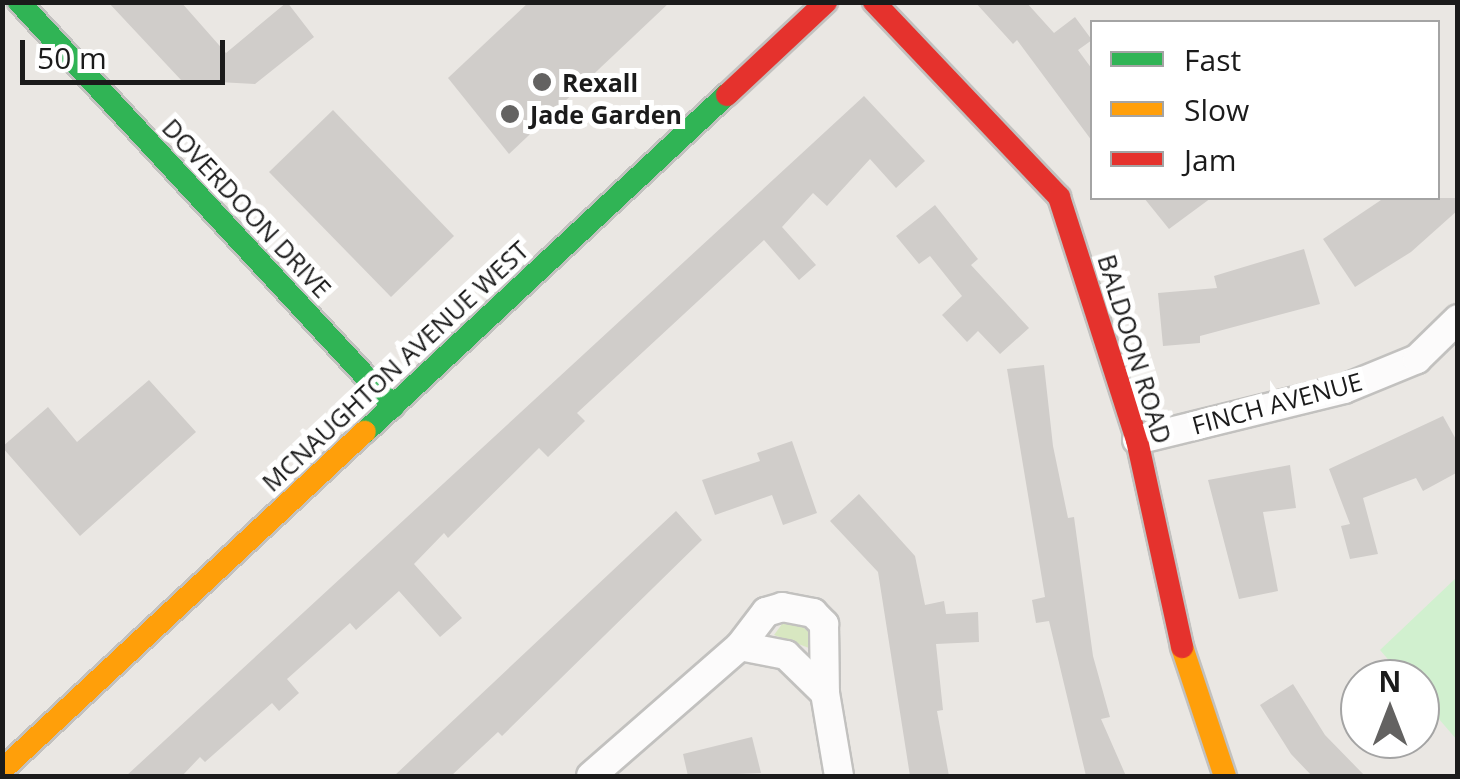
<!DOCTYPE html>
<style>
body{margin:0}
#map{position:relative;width:1460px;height:779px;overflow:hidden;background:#eae7e3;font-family:"Open Sans",sans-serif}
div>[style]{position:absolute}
.grass>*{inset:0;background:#d8e7c1}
.park>*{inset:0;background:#d1f0cf}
.building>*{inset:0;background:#d0cdca}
.roads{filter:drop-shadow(2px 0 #c2c1bf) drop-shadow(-2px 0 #c2c1bf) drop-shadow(0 2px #c2c1bf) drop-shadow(0 -2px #c2c1bf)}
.street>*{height:28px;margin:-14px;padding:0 14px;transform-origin:14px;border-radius:14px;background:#fcfbfb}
.fast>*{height:22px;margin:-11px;padding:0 11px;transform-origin:11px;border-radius:11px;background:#30b455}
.slow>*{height:22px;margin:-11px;padding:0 11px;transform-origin:11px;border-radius:11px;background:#ff9f0a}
.jam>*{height:22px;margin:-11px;padding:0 11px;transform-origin:11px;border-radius:11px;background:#e5322d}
.dots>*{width:28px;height:28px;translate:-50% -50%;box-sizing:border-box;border:5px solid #fff;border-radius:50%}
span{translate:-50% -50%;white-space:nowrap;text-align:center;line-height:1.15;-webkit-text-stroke:10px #fff;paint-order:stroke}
.poi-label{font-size:25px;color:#1b1b1b;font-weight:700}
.left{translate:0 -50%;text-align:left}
.street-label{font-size:25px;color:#1b1b1b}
.frame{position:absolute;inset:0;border:5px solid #1b1b1b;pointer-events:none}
.legend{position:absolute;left:1090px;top:20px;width:350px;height:180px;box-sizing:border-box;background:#fff;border:2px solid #a4a4a4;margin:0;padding:12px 18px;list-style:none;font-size:30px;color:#1b1b1b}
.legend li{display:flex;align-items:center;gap:20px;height:50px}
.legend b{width:50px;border:2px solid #a4a4a4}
.north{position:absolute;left:1340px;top:659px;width:100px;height:100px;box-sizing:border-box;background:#fff;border:2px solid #a4a4a4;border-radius:50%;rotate:0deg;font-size:28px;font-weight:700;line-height:40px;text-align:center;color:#1b1b1b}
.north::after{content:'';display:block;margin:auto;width:35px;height:45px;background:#636261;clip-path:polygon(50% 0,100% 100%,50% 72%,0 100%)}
.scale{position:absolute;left:20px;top:40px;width:205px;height:45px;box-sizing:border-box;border:5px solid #1b1b1b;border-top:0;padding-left:12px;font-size:30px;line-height:35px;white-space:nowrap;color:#1b1b1b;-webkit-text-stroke:8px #fff;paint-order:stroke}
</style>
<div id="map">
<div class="grass">
<div style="clip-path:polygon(797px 622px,810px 633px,809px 648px,774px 635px,782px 624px)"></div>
</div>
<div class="park">
<div style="clip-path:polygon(1457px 577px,1457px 740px,1420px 697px,1420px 679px,1405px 679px,1380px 650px)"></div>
</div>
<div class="building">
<div style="clip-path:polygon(108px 2px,181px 2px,226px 53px,287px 2px,314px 37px,255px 84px,181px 80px)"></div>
<div style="clip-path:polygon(529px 2px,670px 2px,509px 154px,448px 78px)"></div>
<div style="clip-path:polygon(975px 2px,1026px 2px,1054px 33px,1075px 17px,1092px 40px,1078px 50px,1092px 69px,1092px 141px,1017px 40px,1013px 44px)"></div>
<div style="clip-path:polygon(864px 96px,925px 161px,896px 188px,870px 159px,827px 206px,813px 193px,782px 227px,816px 265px,799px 280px,764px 240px,577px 413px,585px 421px,548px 457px,539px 448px,448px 538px,444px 533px,414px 564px,462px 618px,440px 637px,399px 591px,356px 630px,350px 623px,287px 679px,299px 693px,279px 711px,272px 703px,205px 762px,200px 757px,182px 776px,126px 776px)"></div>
<div style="clip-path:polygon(333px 110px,454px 236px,391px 297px,269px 172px)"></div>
<div style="clip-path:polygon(1144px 198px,1211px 198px,1169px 229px)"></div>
<div style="clip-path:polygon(1384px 198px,1458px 198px,1458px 210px,1411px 252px,1355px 287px,1323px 239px)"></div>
<div style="clip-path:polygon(935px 205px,978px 259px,971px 265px,1029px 328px,1000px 354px,978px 331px,967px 342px,942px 315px,962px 296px,930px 256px,919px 264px,896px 236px)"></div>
<div style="clip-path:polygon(1304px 249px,1320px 304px,1200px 336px,1200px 343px,1163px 346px,1158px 293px,1217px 288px,1214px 276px)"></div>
<div style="clip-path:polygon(1044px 365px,1053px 446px,1068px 518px,1074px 517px,1093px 656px,1110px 717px,1101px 719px,1126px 776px,1086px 776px,1049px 621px,1036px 623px,1032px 600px,1045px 597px,1007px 369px)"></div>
<div style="clip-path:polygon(149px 380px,196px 432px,80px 536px,2px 447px,48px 407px,77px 442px)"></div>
<div style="clip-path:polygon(1443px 416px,1458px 443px,1458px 472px,1423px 491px,1416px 478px,1363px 498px,1378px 554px,1350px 559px,1341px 526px,1350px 524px,1329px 469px)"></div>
<div style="clip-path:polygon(792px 441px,817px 513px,783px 525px,772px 495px,715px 515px,702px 480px,760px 461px,757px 453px)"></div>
<div style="clip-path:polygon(1290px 465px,1296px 508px,1263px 512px,1278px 591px,1239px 599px,1208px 480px)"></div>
<div style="clip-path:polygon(859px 494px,915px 556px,925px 605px,944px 601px,946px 614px,978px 612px,979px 642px,936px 644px,943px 710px,937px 711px,949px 776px,910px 776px,878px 572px,830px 521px)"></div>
<div style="clip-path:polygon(676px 511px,702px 540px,502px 736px,498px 732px,451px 776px,394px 776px)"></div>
<div style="clip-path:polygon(1293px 684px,1325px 735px,1365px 776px,1312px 776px,1291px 754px,1260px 705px)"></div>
<div style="clip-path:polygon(752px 737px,761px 773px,688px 776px,683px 754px)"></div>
</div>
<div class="roads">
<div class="street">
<div style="left:1137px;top:440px;width:213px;rotate:-13.8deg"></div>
<div style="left:1344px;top:389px;width:79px;rotate:-22.3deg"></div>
<div style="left:1417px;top:359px;width:57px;rotate:-44.3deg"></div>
<div style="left:740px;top:646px;width:47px;rotate:11.1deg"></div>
<div style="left:786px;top:655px;width:54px;rotate:44.3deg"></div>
<div style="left:591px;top:776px;width:198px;rotate:-41.1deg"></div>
<div style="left:740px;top:646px;width:43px;rotate:-52.6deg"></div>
<div style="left:766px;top:612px;width:17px;rotate:-17deg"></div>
<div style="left:782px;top:607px;width:32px;rotate:11deg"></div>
<div style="left:813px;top:613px;width:16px;rotate:45deg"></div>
<div style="left:824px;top:624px;width:69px;rotate:89.2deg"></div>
<div style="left:825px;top:693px;width:84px;rotate:80.4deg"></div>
</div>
<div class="fast">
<div style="left:19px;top:2px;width:551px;rotate:47.21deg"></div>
<div style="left:365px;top:432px;width:495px;rotate:-43deg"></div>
</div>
<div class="slow">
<div style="left:1182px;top:647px;width:136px;rotate:71.6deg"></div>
<div style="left:2px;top:770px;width:496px;rotate:-43deg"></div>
</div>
<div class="jam">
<div style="left:874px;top:2px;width:269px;rotate:46.5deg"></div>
<div style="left:1059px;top:197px;width:255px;rotate:72.2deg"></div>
<div style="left:1137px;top:440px;width:212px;rotate:77.7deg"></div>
<div style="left:727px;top:95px;width:136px;rotate:-43.2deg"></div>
</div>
</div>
<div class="dots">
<div style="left:542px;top:82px;background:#636261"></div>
<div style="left:510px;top:114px;background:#636261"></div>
</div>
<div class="poi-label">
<span class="left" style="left:562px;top:82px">Rexall</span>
<span class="left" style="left:530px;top:114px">Jade Garden</span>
</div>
<div class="street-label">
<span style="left:247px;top:208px;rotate:47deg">DOVERDOON DRIVE</span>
<span style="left:1135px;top:349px;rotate:73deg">BALDOON ROAD</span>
<span style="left:395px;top:366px;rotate:-43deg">MCNAUGHTON AVENUE WEST</span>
<span style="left:1277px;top:403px;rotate:-15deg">FINCH AVENUE</span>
</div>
<div class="frame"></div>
<ul class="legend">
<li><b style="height:12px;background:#30b455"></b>Fast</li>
<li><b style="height:12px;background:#ff9f0a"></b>Slow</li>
<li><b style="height:12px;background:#e5322d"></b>Jam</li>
</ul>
<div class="north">N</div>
<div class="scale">50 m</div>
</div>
